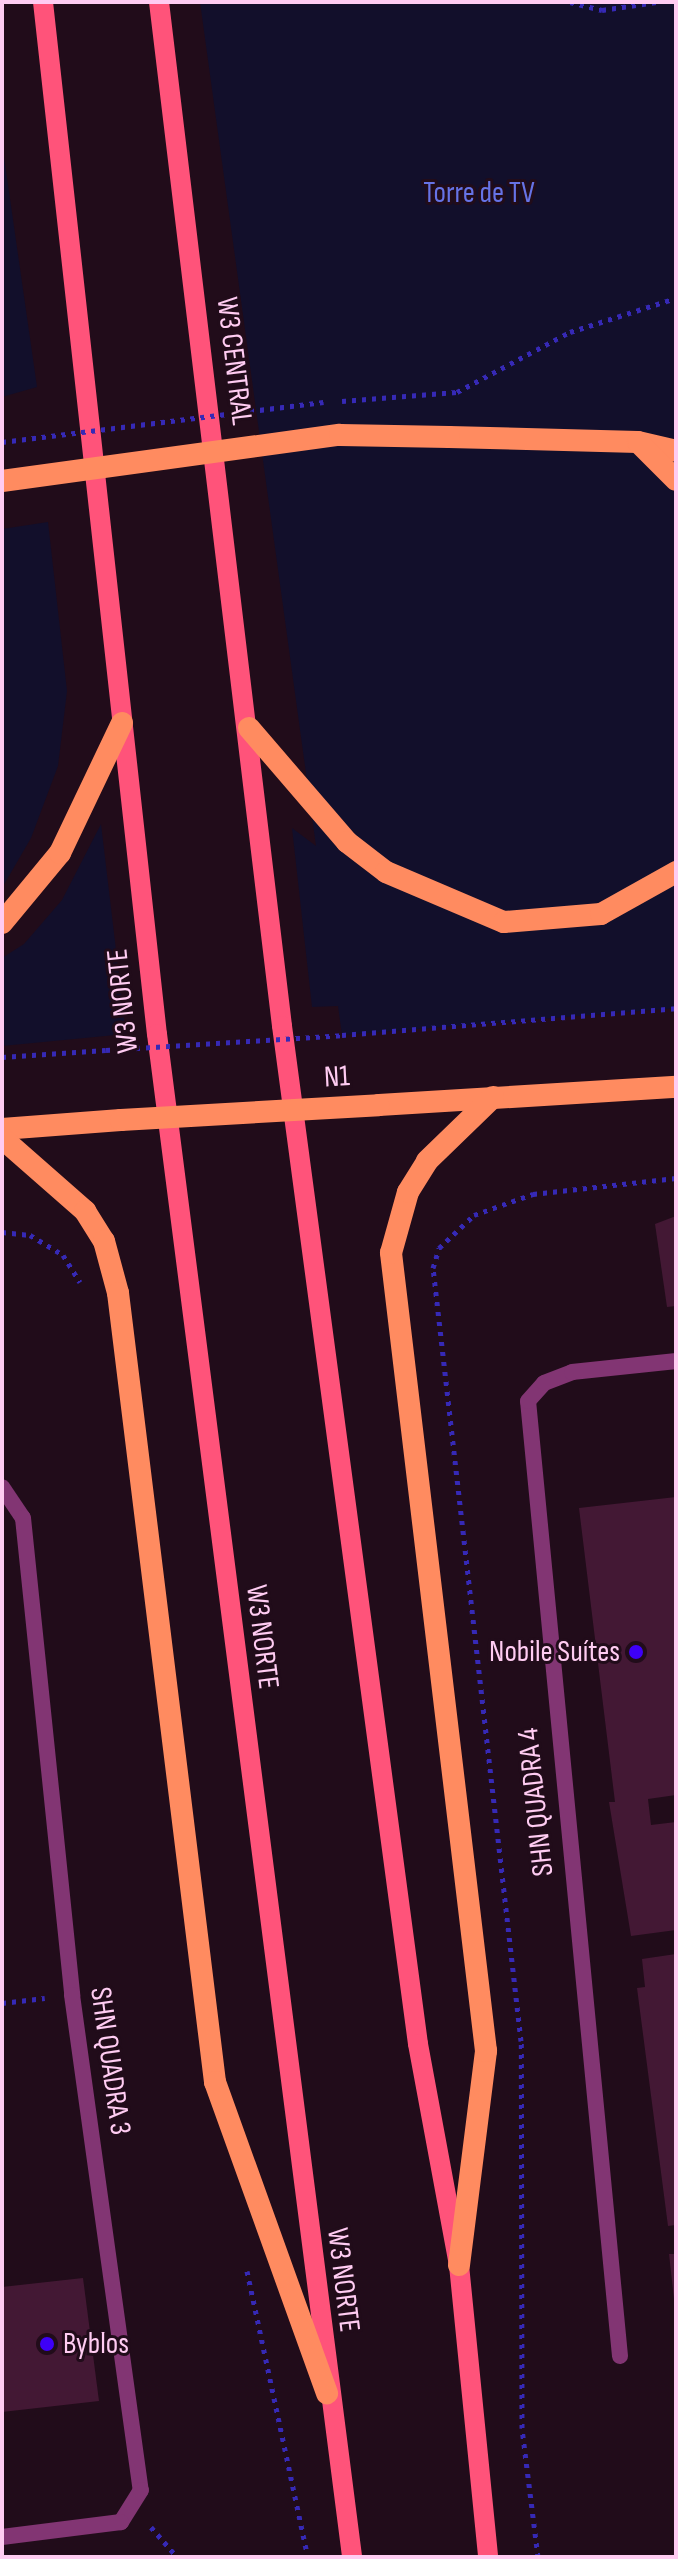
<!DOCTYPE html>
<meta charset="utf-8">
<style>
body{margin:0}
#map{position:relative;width:678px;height:2559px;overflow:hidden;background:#210c1a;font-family:"Sofia Sans Condensed",sans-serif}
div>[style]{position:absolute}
.green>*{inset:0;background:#120f2b}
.building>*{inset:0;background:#431834}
.path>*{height:5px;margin-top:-2.5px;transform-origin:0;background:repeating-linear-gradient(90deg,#3629b6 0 4px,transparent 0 10px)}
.service>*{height:16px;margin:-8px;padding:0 8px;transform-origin:8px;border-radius:8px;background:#823573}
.minor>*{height:16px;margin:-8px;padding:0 8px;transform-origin:8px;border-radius:8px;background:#823573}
.primary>*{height:20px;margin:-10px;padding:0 10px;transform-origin:10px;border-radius:10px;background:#ff537a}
.trunk>*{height:22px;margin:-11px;padding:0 11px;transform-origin:11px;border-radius:11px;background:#ff8b60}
.path-bridge>*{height:5px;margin-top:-2.5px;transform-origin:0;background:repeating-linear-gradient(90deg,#3629b6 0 4px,transparent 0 10px)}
.trunk-bridge>*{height:22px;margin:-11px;padding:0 11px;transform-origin:11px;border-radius:11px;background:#ff8b60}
.dots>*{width:22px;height:22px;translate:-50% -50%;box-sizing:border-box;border:4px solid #210c1a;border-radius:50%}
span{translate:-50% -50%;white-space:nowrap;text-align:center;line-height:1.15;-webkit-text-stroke:6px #210c1a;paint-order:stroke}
.park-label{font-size:30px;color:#6673e6}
.street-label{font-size:30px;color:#ffccf2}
.poi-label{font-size:30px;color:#ffccf2}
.right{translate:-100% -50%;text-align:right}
.left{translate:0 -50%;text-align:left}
.frame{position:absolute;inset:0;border:4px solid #ffccf2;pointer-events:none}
</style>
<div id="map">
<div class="green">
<div style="clip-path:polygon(200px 2px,676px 2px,676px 1008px,342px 1035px,338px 1006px,312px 1007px,292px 828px,316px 846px)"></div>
<div style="clip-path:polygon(2px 143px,37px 387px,2px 397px)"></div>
<div style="clip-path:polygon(48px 522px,67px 691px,58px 766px,31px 838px,2px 888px,2px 529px)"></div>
<div style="clip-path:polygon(101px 824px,126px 1034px,2px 1046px,2px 958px,24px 944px,62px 900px)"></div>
</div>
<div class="building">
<div style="clip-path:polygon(676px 1216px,676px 1306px,667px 1307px,655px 1224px)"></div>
<div style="clip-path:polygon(676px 1497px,676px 1795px,648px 1799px,651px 1825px,676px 1822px,676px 1930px,631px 1936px,609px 1802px,615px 1802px,579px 1508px)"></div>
<div style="clip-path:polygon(676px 1954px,676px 2225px,668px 2226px,637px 1988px,645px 1987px,642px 1959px)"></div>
<div style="clip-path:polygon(669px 2254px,676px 2254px,676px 2299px,674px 2299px)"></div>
<div style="clip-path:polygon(83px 2278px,99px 2401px,2px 2412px,2px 2287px)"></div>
</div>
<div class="path">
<div style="left:570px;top:2px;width:33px;rotate:14deg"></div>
<div style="left:602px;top:10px;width:55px;rotate:-8.4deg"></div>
<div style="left:457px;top:392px;width:128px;rotate:-28deg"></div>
<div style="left:570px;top:332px;width:111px;rotate:-17.8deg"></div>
<div style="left:342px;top:1035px;width:335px;rotate:-4.6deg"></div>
<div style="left:2px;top:1057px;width:104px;rotate:-3.9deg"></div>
<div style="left:2px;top:1232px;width:28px;rotate:6deg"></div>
<div style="left:30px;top:1235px;width:39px;rotate:31deg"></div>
<div style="left:63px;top:1255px;width:32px;rotate:58deg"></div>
<div style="left:2px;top:2003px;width:43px;rotate:-6.6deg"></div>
<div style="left:247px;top:2271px;width:292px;rotate:78deg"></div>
<div style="left:151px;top:2527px;width:40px;rotate:49deg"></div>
<div style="left:538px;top:2557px;width:130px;rotate:-97.1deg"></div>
<div style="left:522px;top:2428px;width:387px;rotate:-90.1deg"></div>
<div style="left:521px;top:2041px;width:778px;rotate:-96.49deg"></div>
<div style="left:433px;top:1268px;width:21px;rotate:-73deg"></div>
<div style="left:439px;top:1248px;width:48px;rotate:-43.3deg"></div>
<div style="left:474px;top:1215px;width:63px;rotate:-19.6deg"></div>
<div style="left:533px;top:1194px;width:144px;rotate:-6.4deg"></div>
</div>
<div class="service">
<div style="left:620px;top:2356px;width:959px;rotate:-95.5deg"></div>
<div style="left:528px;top:1401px;width:24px;rotate:-48deg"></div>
<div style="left:544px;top:1383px;width:30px;rotate:-21deg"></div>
<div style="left:572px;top:1372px;width:105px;rotate:-6deg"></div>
</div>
<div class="minor">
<div style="left:2px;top:1487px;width:37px;rotate:56deg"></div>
<div style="left:23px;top:1518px;width:480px;rotate:84.1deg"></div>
<div style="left:72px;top:1995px;width:500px;rotate:82.1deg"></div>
<div style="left:141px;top:2490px;width:38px;rotate:122deg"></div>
<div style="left:121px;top:2522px;width:120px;rotate:172.8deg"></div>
</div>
<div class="primary">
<div style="left:43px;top:2px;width:1038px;rotate:83.7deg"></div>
<div style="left:157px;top:1034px;width:1535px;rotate:82.7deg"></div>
<div style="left:159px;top:2px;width:1031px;rotate:83.15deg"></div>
<div style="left:282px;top:1026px;width:1027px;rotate:82.39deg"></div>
<div style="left:418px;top:2044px;width:225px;rotate:79.5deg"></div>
<div style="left:459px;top:2265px;width:293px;rotate:84.3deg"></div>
</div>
<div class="trunk">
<div style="left:449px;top:437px;width:189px;rotate:1.5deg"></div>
<div style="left:638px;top:442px;width:39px;rotate:13deg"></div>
<div style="left:639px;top:443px;width:52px;rotate:45deg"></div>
<div style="left:249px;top:728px;width:150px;rotate:49.3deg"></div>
<div style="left:347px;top:842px;width:49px;rotate:37.6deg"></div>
<div style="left:386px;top:872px;width:128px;rotate:23deg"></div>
<div style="left:504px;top:922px;width:97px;rotate:-4.7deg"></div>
<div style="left:601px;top:914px;width:86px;rotate:-29.2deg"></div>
<div style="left:2px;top:923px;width:91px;rotate:-50.4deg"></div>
<div style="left:60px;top:853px;width:144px;rotate:-64.5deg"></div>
<div style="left:379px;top:1105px;width:298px;rotate:-3.5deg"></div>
<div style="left:2px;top:1129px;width:119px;rotate:-4.3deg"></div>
<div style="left:2px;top:1138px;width:111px;rotate:41.3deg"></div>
<div style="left:85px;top:1211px;width:36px;rotate:58deg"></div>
<div style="left:104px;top:1241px;width:54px;rotate:74.9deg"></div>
<div style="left:118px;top:1293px;width:795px;rotate:82.99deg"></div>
<div style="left:215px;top:2082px;width:331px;rotate:70.2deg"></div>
<div style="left:459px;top:2265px;width:216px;rotate:-82.8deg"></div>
<div style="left:486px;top:2051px;width:804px;rotate:-96.79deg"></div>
<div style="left:391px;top:1253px;width:63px;rotate:-74.4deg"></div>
<div style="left:408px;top:1192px;width:36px;rotate:-58deg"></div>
<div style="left:427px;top:1161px;width:92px;rotate:-44.1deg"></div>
</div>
<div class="path-bridge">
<div style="left:342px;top:401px;width:115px;rotate:-4.5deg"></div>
<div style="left:2px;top:442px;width:324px;rotate:-7.1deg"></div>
<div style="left:106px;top:1050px;width:236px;rotate:-3.6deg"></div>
</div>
<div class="trunk-bridge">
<div style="left:2px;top:481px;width:341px;rotate:-7.8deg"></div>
<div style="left:340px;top:435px;width:109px;rotate:1.1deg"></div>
<div style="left:121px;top:1120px;width:258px;rotate:-3.3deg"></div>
</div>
<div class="dots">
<div style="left:636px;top:1652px;background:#3e00f7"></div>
<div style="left:47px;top:2344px;background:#3e00f7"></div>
</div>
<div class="park-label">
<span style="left:479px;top:193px">Torre de TV</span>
</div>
<div class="street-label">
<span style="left:234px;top:361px;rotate:83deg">W3 CENTRAL</span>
<span style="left:123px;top:1001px;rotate:-96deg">W3 NORTE</span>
<span style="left:337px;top:1077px;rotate:-3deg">N1</span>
<span style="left:262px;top:1637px;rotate:83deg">W3 NORTE</span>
<span style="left:536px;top:1802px;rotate:-96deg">SHN QUADRA 4</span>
<span style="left:110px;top:2061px;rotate:82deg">SHN QUADRA 3</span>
<span style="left:343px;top:2280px;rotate:83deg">W3 NORTE</span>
</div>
<div class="poi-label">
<span class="right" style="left:620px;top:1652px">Nobile Suítes</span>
<span class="left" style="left:63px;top:2344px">Byblos</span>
</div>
<div class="frame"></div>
</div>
